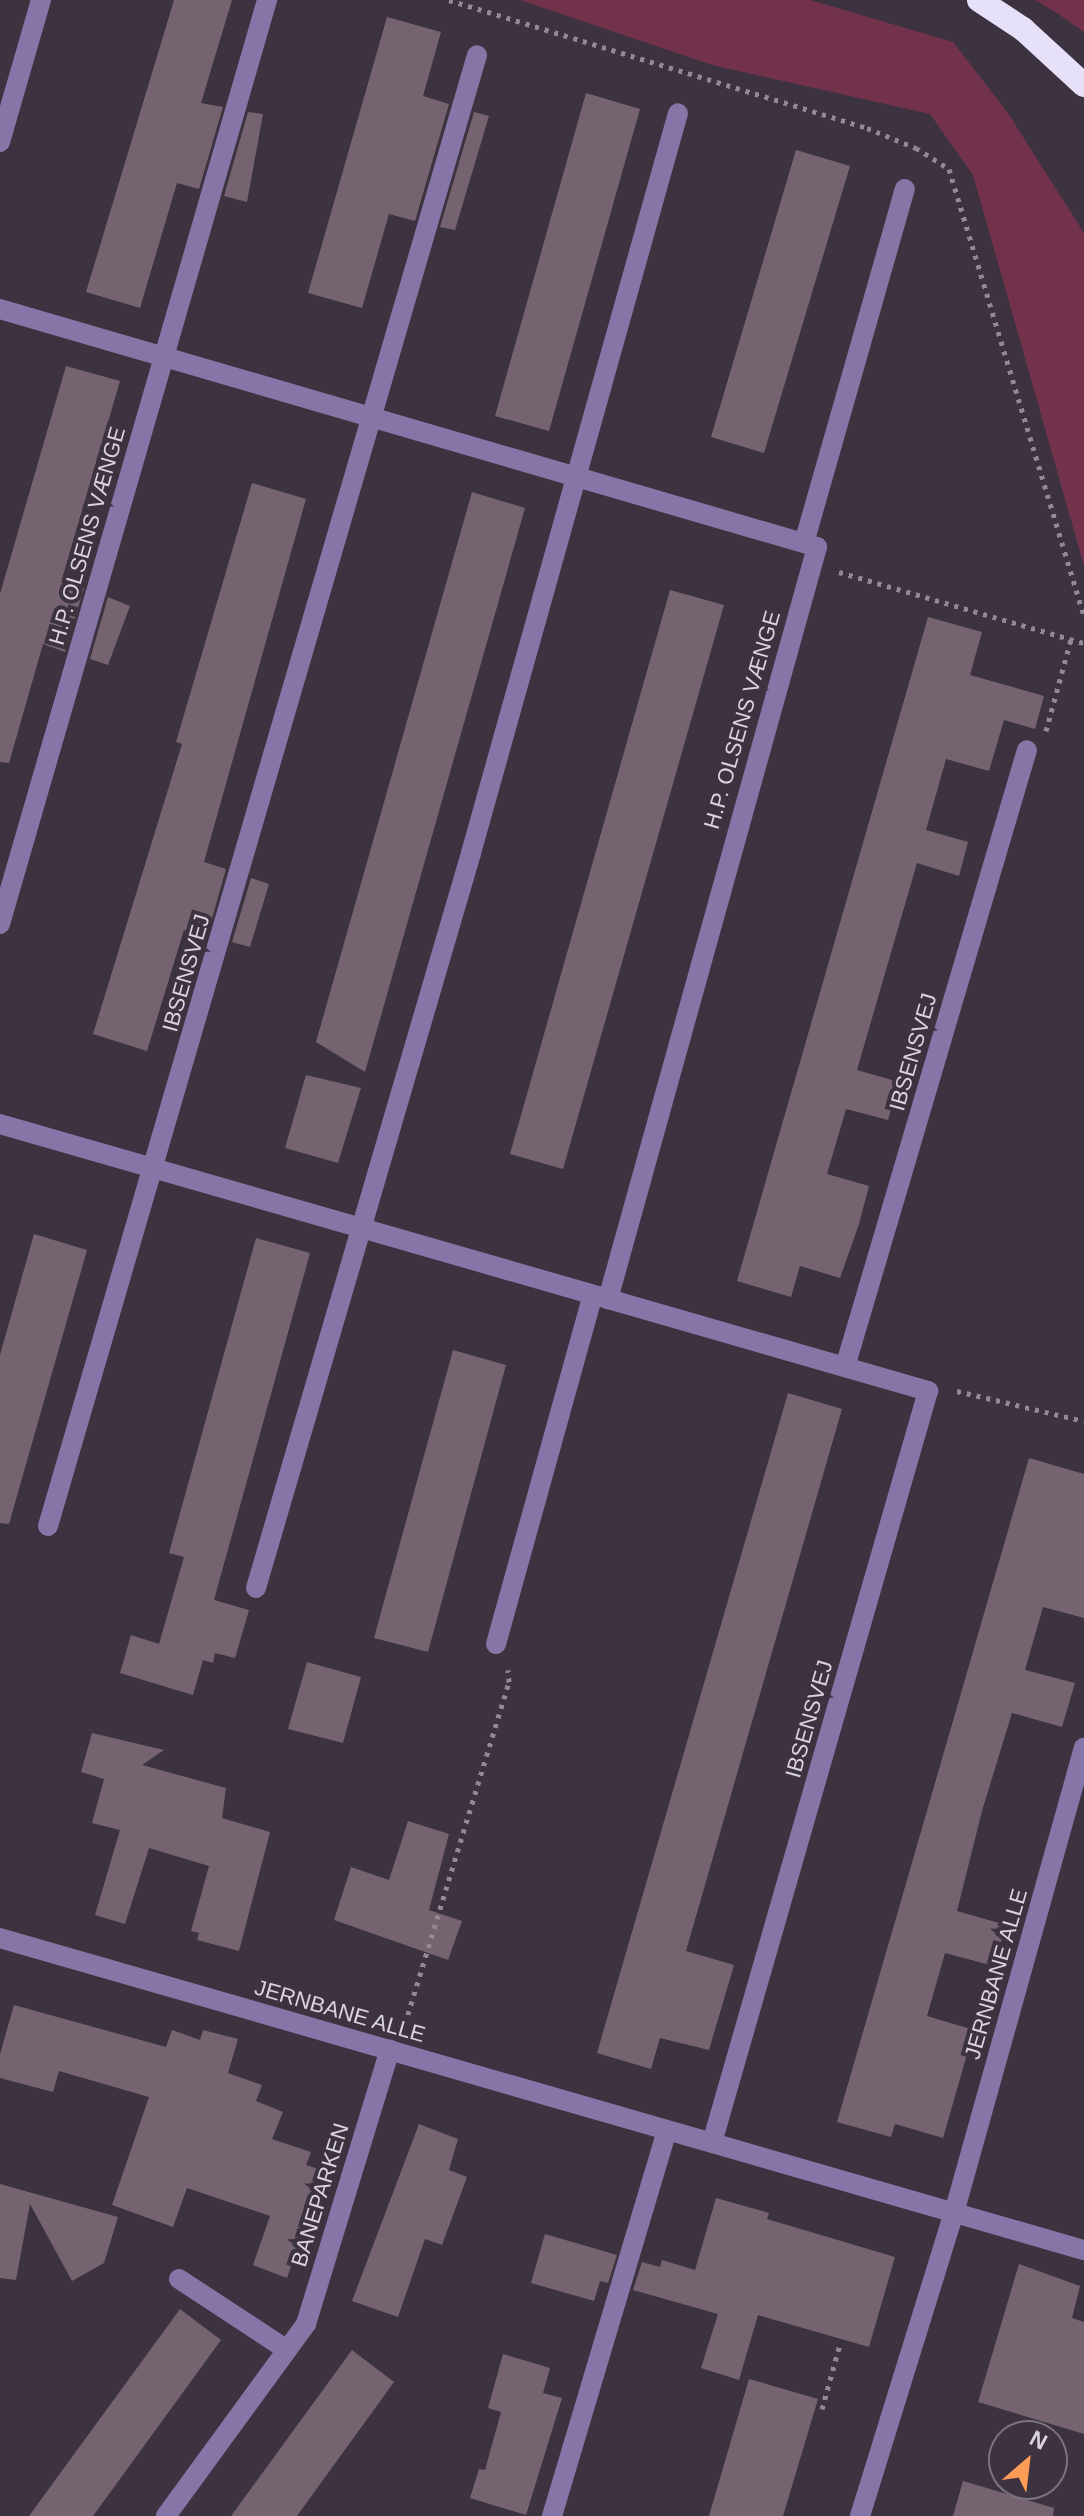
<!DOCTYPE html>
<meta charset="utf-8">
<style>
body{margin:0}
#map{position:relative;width:1084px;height:2516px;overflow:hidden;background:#3d3240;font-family:Helvetica,sans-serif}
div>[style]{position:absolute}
.green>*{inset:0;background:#73324c}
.building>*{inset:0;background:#756470}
.path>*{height:5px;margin-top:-2.5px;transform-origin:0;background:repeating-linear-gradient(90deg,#928994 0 4px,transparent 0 10px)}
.minor>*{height:20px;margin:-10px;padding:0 10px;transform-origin:10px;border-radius:10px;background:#8576a7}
.highway>*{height:24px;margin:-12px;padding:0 12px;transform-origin:12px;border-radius:12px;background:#e7e0f9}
span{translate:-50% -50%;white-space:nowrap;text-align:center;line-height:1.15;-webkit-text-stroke:8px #3d3240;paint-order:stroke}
.street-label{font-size:22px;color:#dad3dc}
.north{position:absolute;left:988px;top:2420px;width:80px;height:80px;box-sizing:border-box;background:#3d3240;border:2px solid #7c727e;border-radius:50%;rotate:28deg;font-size:22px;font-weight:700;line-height:32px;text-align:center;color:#dad3dc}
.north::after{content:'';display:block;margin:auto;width:28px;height:36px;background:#fd9c56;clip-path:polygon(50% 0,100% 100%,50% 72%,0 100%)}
</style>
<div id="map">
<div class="green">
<div style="clip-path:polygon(520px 0,810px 0,953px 42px,1008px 113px,1084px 233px,1084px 566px,973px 175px,930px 114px,712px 65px)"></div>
<div style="clip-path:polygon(1035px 0,1084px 0,1084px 32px,1057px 13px)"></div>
</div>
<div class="building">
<div style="clip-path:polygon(174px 0,232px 0,201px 103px,223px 107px,199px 189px,177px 183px,140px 308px,86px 292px)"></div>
<div style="clip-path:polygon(387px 17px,441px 32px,423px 96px,449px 104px,415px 221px,389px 214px,362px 308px,308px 293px)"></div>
<div style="clip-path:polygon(586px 93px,640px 109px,549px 431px,495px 416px)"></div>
<div style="clip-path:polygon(248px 112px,263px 114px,247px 202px,224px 196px)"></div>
<div style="clip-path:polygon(474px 112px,489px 116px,455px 230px,440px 227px)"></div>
<div style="clip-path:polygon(796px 150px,850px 166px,764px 453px,711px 437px)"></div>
<div style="clip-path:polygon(66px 366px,120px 381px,62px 579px,84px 588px,65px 652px,43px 644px,9px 763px,0 762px,0 594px)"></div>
<div style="clip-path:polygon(252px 483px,306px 499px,204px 862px,226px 869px,207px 936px,184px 930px,147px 1051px,93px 1034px,182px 744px,176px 742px)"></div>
<div style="clip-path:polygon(472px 492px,525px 508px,365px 1072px,316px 1042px)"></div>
<div style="clip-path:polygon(670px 590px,724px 605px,563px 1169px,510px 1154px)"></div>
<div style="clip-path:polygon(108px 597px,130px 606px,108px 665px,90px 659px)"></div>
<div style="clip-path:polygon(928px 617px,982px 632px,970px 675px,1044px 696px,1035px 729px,1004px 720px,989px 771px,946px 759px,926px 830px,968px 842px,959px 876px,917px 863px,857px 1070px,899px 1082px,888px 1120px,846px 1109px,827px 1174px,869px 1186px,859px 1224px,840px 1278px,800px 1266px,791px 1297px,737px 1281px)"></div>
<div style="clip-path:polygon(251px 878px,269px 884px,250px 947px,232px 942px)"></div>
<div style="clip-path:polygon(306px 1075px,361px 1088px,338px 1163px,285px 1148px)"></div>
<div style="clip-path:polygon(34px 1234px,87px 1250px,9px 1524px,0 1523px,0 1355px)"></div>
<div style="clip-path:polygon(256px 1238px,310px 1253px,214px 1600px,249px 1610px,235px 1658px,215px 1653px,213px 1663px,203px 1660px,193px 1695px,120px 1673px,131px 1635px,159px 1644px,184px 1557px,169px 1553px)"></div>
<div style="clip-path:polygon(453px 1350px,506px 1365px,428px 1652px,374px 1638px)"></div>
<div style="clip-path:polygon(788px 1393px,842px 1409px,686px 1951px,734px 1965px,709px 2050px,660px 2038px,651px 2069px,597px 2053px)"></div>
<div style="clip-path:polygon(1029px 1458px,1084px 1474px,1084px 1618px,1043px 1607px,1025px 1670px,1075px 1683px,1062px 1727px,1012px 1713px,982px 1811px,957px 1911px,1006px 1925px,994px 1966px,945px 1953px,927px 2016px,974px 2030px,943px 2138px,895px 2124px,891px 2137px,837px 2122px)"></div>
<div style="clip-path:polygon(307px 1662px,361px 1677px,343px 1743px,288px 1729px)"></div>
<div style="clip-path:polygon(92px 1733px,164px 1750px,142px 1765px,226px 1788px,222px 1818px,270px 1832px,239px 1951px,197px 1940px,199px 1933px,191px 1931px,209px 1866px,149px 1848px,125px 1924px,95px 1915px,120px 1830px,92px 1823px,104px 1779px,81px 1772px)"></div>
<div style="clip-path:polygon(408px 1821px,449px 1834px,429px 1910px,462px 1921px,448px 1960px,334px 1920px,351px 1867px,389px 1880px)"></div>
<div style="clip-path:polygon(14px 2005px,166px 2047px,172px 2030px,200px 2040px,203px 2030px,238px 2039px,228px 2073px,262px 2085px,256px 2101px,283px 2112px,272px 2139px,311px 2152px,306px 2165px,325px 2171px,287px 2278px,253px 2265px,270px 2216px,187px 2188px,173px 2227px,112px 2205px,149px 2097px,59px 2071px,53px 2092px,0 2078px,0 2054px)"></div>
<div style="clip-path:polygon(419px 2124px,458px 2139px,449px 2170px,467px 2177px,442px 2245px,425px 2239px,398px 2317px,352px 2301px)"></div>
<div style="clip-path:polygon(0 2184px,118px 2217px,104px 2263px,72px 2281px,30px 2204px,16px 2280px,0 2278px)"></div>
<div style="clip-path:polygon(716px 2198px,769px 2213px,767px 2219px,895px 2257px,869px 2347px,758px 2315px,739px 2380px,701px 2368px,718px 2314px,633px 2290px,642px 2262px,660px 2267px,662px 2260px,695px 2270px)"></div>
<div style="clip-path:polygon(545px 2234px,617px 2255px,608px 2283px,600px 2281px,594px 2301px,531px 2283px)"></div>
<div style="clip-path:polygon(1019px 2264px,1080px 2286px,1072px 2318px,1084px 2322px,1084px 2434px,978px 2402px)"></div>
<div style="clip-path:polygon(180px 2309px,221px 2340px,93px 2516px,29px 2516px)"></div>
<div style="clip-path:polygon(352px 2350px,394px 2382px,297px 2516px,231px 2516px)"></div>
<div style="clip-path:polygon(503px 2354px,550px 2368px,543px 2393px,562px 2398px,526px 2515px,470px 2498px,479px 2469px,485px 2470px,501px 2412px,488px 2408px)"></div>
<div style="clip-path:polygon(749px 2379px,818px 2399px,783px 2516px,709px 2516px)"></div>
<div style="clip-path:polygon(963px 2481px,1054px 2508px,1053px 2516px,953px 2516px)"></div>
</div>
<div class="path">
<div style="left:449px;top:0;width:437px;rotate:17deg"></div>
<div style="left:867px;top:128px;width:53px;rotate:22.2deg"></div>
<div style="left:916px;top:148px;width:39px;rotate:32deg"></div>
<div style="left:949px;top:169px;width:468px;rotate:73.2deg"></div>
<div style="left:839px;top:572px;width:255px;rotate:16.2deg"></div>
<div style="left:1046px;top:731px;width:95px;rotate:-74.8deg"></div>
<div style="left:957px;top:1391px;width:130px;rotate:13.3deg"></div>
<div style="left:405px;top:2024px;width:357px;rotate:-73.1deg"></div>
<div style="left:509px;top:1682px;width:12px;rotate:-95deg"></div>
<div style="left:822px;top:2409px;width:67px;rotate:-74.5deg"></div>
</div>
<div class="minor">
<div style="left:0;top:142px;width:148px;rotate:-73.9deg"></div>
<div style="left:0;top:309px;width:851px;rotate:16.24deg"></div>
<div style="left:817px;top:547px;width:781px;rotate:105.53deg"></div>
<div style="left:804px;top:543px;width:368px;rotate:-74.1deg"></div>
<div style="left:0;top:924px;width:962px;rotate:-73.88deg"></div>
<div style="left:0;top:1124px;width:966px;rotate:16.05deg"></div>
<div style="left:928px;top:1391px;width:782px;rotate:106.03deg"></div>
<div style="left:845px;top:1367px;width:643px;rotate:-73.57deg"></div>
<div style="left:48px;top:1526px;width:1532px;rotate:-73.74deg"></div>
<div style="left:256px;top:1588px;width:766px;rotate:-73.69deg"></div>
<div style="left:471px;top:853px;width:768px;rotate:-74.37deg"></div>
<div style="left:496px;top:1644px;width:362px;rotate:-74.5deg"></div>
<div style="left:0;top:1938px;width:1128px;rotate:16.06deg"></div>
<div style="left:179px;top:2279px;width:129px;rotate:33.3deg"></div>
<div style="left:166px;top:2516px;width:238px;rotate:-53.9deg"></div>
<div style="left:306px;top:2324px;width:287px;rotate:-73deg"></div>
<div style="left:552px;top:2516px;width:402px;rotate:-73.4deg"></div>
<div style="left:860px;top:2516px;width:317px;rotate:-72.8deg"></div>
<div style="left:954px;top:2213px;width:483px;rotate:-74.4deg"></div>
</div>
<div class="highway">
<div style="left:979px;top:0;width:53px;rotate:33.4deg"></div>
<div style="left:1023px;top:29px;width:83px;rotate:42.6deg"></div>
</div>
<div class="street-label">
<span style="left:87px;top:536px;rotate:-74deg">H.P. OLSENS VÆNGE</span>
<span style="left:742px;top:720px;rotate:-74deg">H.P. OLSENS VÆNGE</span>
<span style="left:186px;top:973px;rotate:-74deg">IBSENSVEJ</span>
<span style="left:913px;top:1052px;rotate:-74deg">IBSENSVEJ</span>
<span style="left:809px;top:1719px;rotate:-74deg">IBSENSVEJ</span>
<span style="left:996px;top:1974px;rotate:-74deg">JERNBANE ALLE</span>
<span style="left:340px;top:2011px;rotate:16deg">JERNBANE ALLE</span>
<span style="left:320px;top:2195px;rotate:-73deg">BANEPARKEN</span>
</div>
<div class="north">N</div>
</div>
